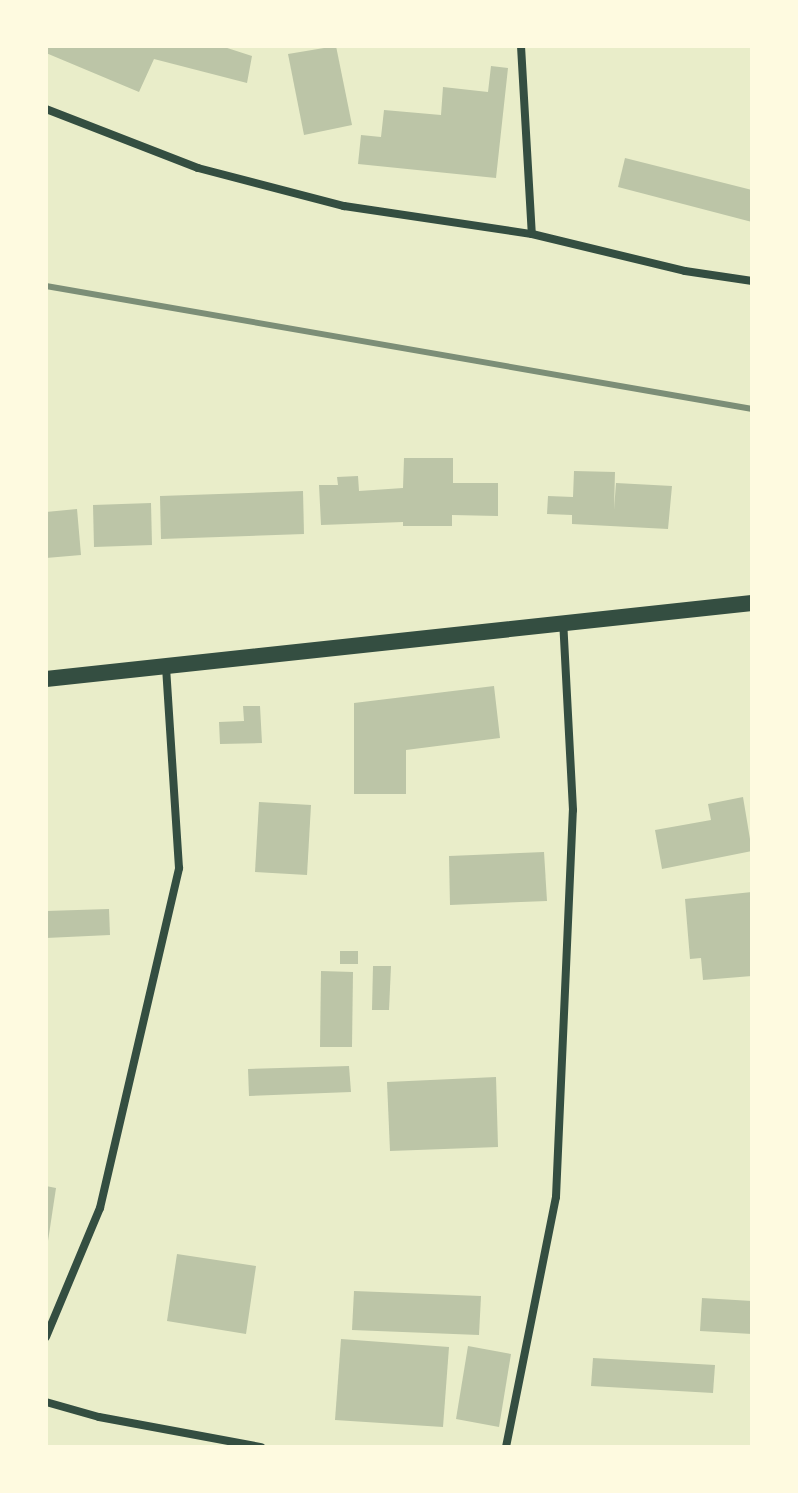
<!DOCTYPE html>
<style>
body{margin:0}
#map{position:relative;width:798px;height:1493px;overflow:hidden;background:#e9edc9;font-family:Quicksand,sans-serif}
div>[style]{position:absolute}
.building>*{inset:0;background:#bcc5a7}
.minor>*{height:8px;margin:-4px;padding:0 4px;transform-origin:4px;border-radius:4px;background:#344e41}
.secondary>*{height:16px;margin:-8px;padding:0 8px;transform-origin:8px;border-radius:8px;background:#344e41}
.rail>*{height:6px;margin:-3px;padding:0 3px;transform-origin:3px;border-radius:3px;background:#7c8e77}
span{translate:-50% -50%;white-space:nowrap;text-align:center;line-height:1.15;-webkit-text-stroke:6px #fefae0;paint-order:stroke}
.frame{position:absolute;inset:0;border:48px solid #fefae0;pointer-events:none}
</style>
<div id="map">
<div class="building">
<div style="clip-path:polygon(46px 46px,221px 46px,252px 56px,247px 83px,154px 59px,139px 92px,46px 53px)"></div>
<div style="clip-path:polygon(336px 46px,352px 125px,304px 135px,288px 54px)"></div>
<div style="clip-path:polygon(491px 66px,508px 68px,496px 178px,358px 164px,361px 135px,381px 137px,384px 110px,441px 115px,443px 87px,488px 92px)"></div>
<div style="clip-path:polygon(625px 158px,752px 190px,752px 222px,618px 187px)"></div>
<div style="clip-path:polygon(404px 458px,453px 458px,453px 483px,498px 483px,498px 516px,452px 515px,452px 526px,403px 526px,403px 522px,321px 525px,319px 485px,338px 485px,337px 477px,358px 476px,359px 491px,403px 488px)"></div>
<div style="clip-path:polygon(574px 471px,615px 472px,614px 510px,616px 483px,672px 486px,668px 529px,572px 524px,572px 515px,547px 514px,548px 496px,573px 497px)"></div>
<div style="clip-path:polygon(303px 491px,304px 534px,161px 539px,160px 496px)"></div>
<div style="clip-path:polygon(151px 503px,152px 545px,94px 547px,93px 505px)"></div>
<div style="clip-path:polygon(77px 509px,81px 555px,46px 558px,46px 512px)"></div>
<div style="clip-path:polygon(494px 686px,500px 738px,406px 750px,406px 794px,354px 794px,354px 703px)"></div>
<div style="clip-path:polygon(243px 706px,260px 706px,262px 743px,220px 744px,219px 722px,244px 721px)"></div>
<div style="clip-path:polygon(743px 797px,752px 851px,662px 869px,655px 830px,711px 820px,708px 804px)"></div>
<div style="clip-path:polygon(259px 802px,311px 805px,307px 875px,255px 872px)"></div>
<div style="clip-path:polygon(544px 852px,547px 901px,450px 905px,449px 856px)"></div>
<div style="clip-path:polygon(752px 892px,752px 976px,703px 980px,701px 958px,690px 959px,685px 899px)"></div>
<div style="clip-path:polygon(109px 909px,110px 935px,46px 938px,46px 911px)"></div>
<div style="clip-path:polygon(340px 951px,358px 951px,358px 964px,340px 964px)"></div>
<div style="clip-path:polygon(373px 966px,391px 966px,389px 1010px,372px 1010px)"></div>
<div style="clip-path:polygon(321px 971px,353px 972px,352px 1047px,320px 1047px)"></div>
<div style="clip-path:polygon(349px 1066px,351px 1092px,249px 1096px,248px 1069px)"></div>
<div style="clip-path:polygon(496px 1077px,498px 1147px,390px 1151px,387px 1082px)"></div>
<div style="clip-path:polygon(46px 1186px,56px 1188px,48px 1241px,46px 1241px)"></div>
<div style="clip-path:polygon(177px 1254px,256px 1266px,246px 1334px,167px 1321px)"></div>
<div style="clip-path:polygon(354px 1291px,481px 1296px,479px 1335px,352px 1330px)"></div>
<div style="clip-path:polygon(702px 1298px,752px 1301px,752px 1334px,700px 1331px)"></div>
<div style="clip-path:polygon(341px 1339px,449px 1347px,443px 1427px,335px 1420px)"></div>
<div style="clip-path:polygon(468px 1346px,511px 1354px,499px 1427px,456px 1419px)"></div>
<div style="clip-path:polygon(593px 1358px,715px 1365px,713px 1393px,591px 1386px)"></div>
</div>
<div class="minor">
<div style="left:521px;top:46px;width:188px;rotate:86.7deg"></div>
<div style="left:46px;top:109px;width:163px;rotate:21.2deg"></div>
<div style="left:198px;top:168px;width:151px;rotate:14.6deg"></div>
<div style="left:344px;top:206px;width:190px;rotate:8.5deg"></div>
<div style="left:532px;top:234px;width:157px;rotate:13.6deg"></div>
<div style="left:685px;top:271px;width:68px;rotate:8.5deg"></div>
<div style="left:46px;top:1337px;width:140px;rotate:-67.3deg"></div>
<div style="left:100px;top:1208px;width:349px;rotate:-76.9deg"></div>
<div style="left:179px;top:868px;width:201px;rotate:-93.7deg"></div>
<div style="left:46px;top:1402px;width:55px;rotate:15.8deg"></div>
<div style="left:99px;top:1417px;width:165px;rotate:10.5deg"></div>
<div style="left:506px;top:1447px;width:255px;rotate:-78.7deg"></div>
<div style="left:556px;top:1197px;width:387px;rotate:-87.5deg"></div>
<div style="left:573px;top:810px;width:188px;rotate:-93deg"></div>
</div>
<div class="secondary">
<div style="left:46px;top:679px;width:710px;rotate:-6.14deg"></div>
</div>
<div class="rail">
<div style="left:46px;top:286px;width:717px;rotate:9.88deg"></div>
</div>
<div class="frame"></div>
</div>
